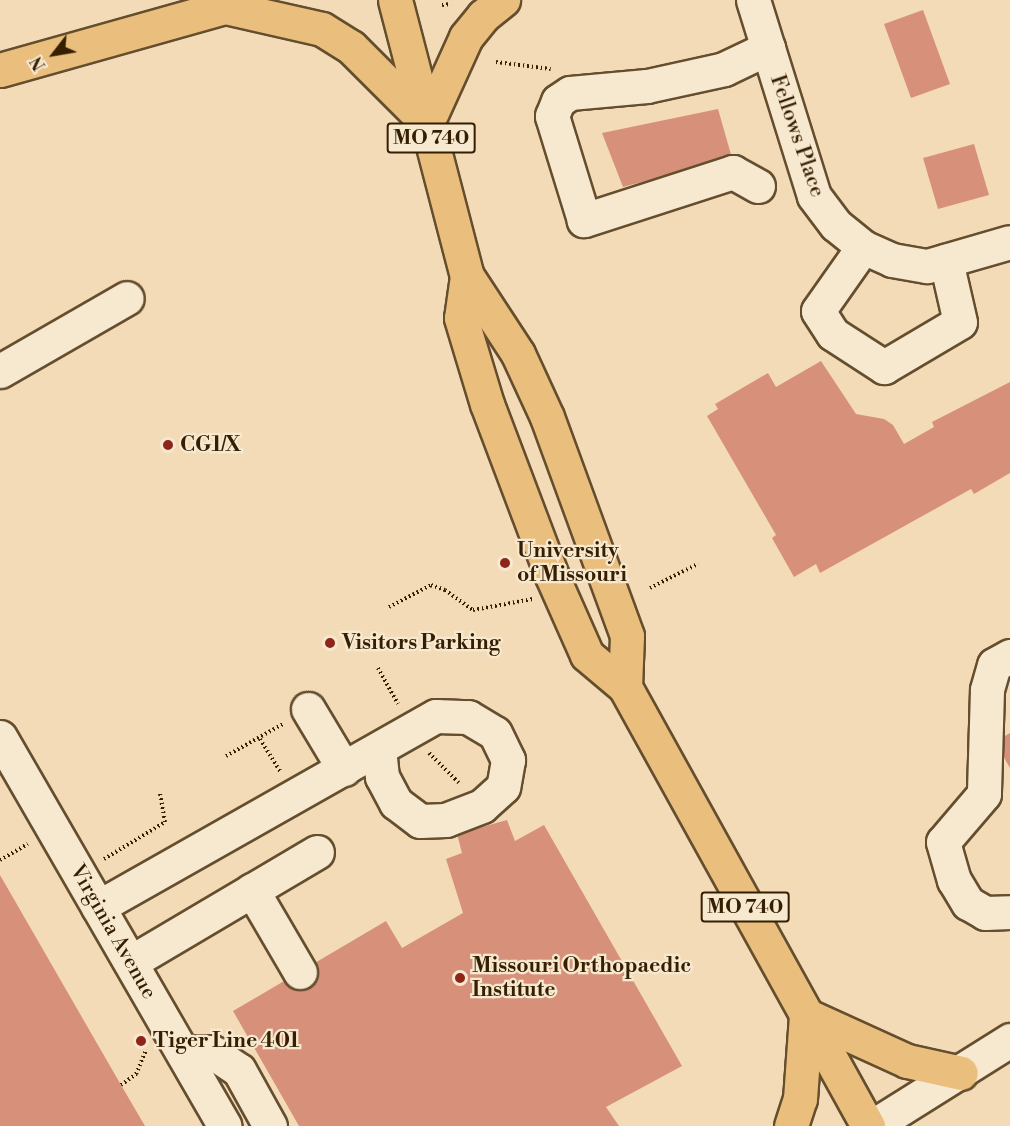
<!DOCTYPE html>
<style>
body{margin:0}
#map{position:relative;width:1010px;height:1126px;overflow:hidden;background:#f3dbb7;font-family:"Libre Bodoni",serif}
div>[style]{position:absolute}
.building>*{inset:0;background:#d7917a}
.path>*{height:4px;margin-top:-2px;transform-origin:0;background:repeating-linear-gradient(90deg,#351f00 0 1.5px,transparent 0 4.5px)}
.roads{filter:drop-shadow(2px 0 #644e2e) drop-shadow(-2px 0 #644e2e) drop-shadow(0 2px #644e2e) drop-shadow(0 -2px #644e2e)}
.minor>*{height:33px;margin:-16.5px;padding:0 16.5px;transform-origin:16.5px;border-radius:16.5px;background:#f7e8d0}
.major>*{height:33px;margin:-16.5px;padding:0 16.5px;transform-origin:16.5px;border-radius:16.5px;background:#eabe7c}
.dots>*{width:16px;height:16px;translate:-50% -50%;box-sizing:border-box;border:3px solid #f7e8d0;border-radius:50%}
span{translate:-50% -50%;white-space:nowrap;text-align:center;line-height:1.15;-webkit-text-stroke:4.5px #f7e8d0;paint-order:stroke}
.shield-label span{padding:2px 4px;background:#f7e8d0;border:2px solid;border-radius:4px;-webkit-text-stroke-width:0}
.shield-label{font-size:20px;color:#351f00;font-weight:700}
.street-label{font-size:21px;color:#351f00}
.poi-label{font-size:21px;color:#351f00;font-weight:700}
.left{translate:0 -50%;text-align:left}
.north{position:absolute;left:24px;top:24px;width:60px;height:60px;-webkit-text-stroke:4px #f7e8d0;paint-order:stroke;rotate:239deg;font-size:16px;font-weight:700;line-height:24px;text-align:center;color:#351f00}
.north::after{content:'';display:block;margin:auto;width:21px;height:27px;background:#351f00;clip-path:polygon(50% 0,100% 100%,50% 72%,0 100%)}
</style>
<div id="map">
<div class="building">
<div style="clip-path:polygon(923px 10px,950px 84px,911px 98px,884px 24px)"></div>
<div style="clip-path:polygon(718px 109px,732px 158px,623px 187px,602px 133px)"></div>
<div style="clip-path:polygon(974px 144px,989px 195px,938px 209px,923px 158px)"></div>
<div style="clip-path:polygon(821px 361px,856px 414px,884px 419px,893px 425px,904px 444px,934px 427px,932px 422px,1010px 382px,1010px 473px,974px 494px,971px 489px,820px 573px,816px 564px,794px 577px,772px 538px,776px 535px,707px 416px,718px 409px,715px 404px,768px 373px,776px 387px)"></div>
<div style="clip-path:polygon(1010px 733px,1010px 768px,995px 742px)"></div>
<div style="clip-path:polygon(507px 820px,515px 841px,544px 825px,682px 1066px,606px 1107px,619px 1126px,299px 1126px,233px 1011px,386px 921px,402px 948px,463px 913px,446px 859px,462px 853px,457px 834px)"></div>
<div style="clip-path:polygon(0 875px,121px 1085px,145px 1126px,0 1126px)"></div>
</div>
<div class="path">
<div style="left:442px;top:5px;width:9px;rotate:-6deg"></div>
<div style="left:496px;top:62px;width:55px;rotate:7.3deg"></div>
<div style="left:650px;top:588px;width:54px;rotate:-26.6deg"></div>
<div style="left:389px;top:607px;width:47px;rotate:-27.6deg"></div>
<div style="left:431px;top:585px;width:15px;rotate:20deg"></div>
<div style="left:445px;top:590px;width:34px;rotate:36deg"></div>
<div style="left:473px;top:610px;width:61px;rotate:-10.4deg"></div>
<div style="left:378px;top:668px;width:41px;rotate:60.9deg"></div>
<div style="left:260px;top:739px;width:39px;rotate:58deg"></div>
<div style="left:429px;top:753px;width:42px;rotate:45deg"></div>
<div style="left:226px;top:756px;width:65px;rotate:-29.3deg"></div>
<div style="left:104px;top:859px;width:71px;rotate:-31.2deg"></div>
<div style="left:165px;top:822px;width:29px;rotate:-100deg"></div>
<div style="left:0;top:860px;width:32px;rotate:-30deg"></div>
<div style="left:121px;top:1085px;width:19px;rotate:-36deg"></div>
<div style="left:136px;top:1074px;width:25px;rotate:-67deg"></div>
</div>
<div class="roads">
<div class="minor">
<div style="left:753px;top:0;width:205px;rotate:72.7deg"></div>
<div style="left:814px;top:196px;width:36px;rotate:53deg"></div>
<div style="left:836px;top:225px;width:35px;rotate:39deg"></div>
<div style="left:863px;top:247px;width:32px;rotate:24deg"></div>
<div style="left:892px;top:260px;width:36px;rotate:10deg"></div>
<div style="left:927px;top:266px;width:86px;rotate:-16.1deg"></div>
<div style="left:758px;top:186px;width:29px;rotate:-151deg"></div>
<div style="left:733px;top:172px;width:157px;rotate:162.1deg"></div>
<div style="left:584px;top:220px;width:109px;rotate:-107.1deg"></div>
<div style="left:552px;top:116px;width:16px;rotate:-68deg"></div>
<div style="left:558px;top:101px;width:14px;rotate:-34deg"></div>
<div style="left:570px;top:93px;width:77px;rotate:-5.2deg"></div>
<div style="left:647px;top:86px;width:79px;rotate:-12.4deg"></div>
<div style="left:724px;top:69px;width:49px;rotate:-25.5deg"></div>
<div style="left:863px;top:247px;width:78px;rotate:125.1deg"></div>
<div style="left:818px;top:311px;width:27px;rotate:57deg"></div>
<div style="left:833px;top:334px;width:61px;rotate:32.9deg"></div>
<div style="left:884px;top:367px;width:88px;rotate:-30.6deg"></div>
<div style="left:960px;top:322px;width:63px;rotate:-102.9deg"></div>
<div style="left:0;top:371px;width:146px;rotate:-29.9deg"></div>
<div style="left:1010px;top:656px;width:18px;rotate:151deg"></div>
<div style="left:994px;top:665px;width:26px;rotate:106deg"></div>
<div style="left:987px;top:690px;width:104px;rotate:91.7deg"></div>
<div style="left:984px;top:794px;width:63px;rotate:130.5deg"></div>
<div style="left:943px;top:842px;width:40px;rotate:74deg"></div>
<div style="left:954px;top:880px;width:27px;rotate:59deg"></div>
<div style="left:968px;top:903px;width:20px;rotate:30deg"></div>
<div style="left:985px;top:913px;width:25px;rotate:-2deg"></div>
<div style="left:308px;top:709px;width:70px;rotate:59deg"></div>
<div style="left:0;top:737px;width:449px;rotate:60deg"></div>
<div style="left:252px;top:890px;width:95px;rotate:59.7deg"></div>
<div style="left:98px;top:907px;width:388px;rotate:-29.5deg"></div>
<div style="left:436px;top:716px;width:32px;rotate:2deg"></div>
<div style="left:468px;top:717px;width:31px;rotate:31deg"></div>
<div style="left:495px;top:733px;width:30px;rotate:64deg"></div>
<div style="left:508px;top:760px;width:27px;rotate:100deg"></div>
<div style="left:503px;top:787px;width:28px;rotate:138deg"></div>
<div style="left:482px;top:806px;width:39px;rotate:159deg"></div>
<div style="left:446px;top:820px;width:26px;rotate:178deg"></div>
<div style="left:420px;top:821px;width:30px;rotate:-143deg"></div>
<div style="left:396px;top:803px;width:30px;rotate:-118deg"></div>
<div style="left:382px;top:777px;width:28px;rotate:-96deg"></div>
<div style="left:131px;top:962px;width:216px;rotate:-30.6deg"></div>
<div style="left:183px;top:1053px;width:29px;rotate:-2deg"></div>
<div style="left:212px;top:1052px;width:32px;rotate:34deg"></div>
<div style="left:239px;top:1070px;width:64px;rotate:61deg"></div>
<div style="left:873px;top:1126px;width:162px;rotate:-32.1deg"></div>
</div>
<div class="major">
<div style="left:231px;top:0;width:9px;rotate:131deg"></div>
<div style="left:225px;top:7px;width:99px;rotate:12.8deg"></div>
<div style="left:322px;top:29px;width:34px;rotate:32deg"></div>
<div style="left:351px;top:47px;width:107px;rotate:45deg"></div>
<div style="left:427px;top:123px;width:94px;rotate:-65.6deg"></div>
<div style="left:466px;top:37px;width:27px;rotate:-51deg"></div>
<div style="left:483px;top:16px;width:26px;rotate:-39deg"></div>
<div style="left:395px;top:0;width:285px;rotate:75.4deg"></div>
<div style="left:467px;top:276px;width:93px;rotate:56.8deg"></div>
<div style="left:518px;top:354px;width:69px;rotate:65.3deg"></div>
<div style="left:547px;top:417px;width:233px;rotate:69.9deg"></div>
<div style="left:627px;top:636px;width:51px;rotate:92.2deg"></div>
<div style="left:0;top:70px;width:255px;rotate:-15.7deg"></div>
<div style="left:467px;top:276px;width:42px;rotate:98.1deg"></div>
<div style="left:461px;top:318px;width:90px;rotate:73.2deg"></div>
<div style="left:487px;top:404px;width:184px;rotate:69.3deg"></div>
<div style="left:552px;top:576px;width:86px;rotate:66.1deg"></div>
<div style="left:587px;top:655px;width:50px;rotate:40.1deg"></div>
<div style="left:625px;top:687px;width:502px;rotate:61.03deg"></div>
<div style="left:791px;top:1126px;width:28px;rotate:-72deg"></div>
<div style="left:800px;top:1099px;width:84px;rotate:-85.9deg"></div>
<div style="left:806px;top:1015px;width:111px;rotate:24.5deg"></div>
<div style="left:907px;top:1061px;width:55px;rotate:12.5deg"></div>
</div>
</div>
<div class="dots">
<div style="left:168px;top:445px;background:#8f2418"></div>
<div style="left:505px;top:563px;background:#8f2418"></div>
<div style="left:330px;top:643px;background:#8f2418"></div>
<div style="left:460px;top:978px;background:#8f2418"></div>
<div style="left:141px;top:1041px;background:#8f2418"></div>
</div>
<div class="shield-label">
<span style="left:431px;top:138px">MO 740</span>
<span style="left:745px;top:907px">MO 740</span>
</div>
<div class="street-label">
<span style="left:797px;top:136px;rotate:71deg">Fellows Place</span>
<span style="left:113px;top:932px;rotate:60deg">Virginia Avenue</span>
</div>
<div class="poi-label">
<span class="left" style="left:180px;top:445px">CG1/X</span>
<span class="left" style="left:517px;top:563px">University<br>of Missouri</span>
<span class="left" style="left:342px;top:643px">Visitors Parking</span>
<span class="left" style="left:472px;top:978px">Missouri Orthopaedic<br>Institute</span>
<span class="left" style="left:153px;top:1041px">Tiger Line 401</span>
</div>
<div class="north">N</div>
</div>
